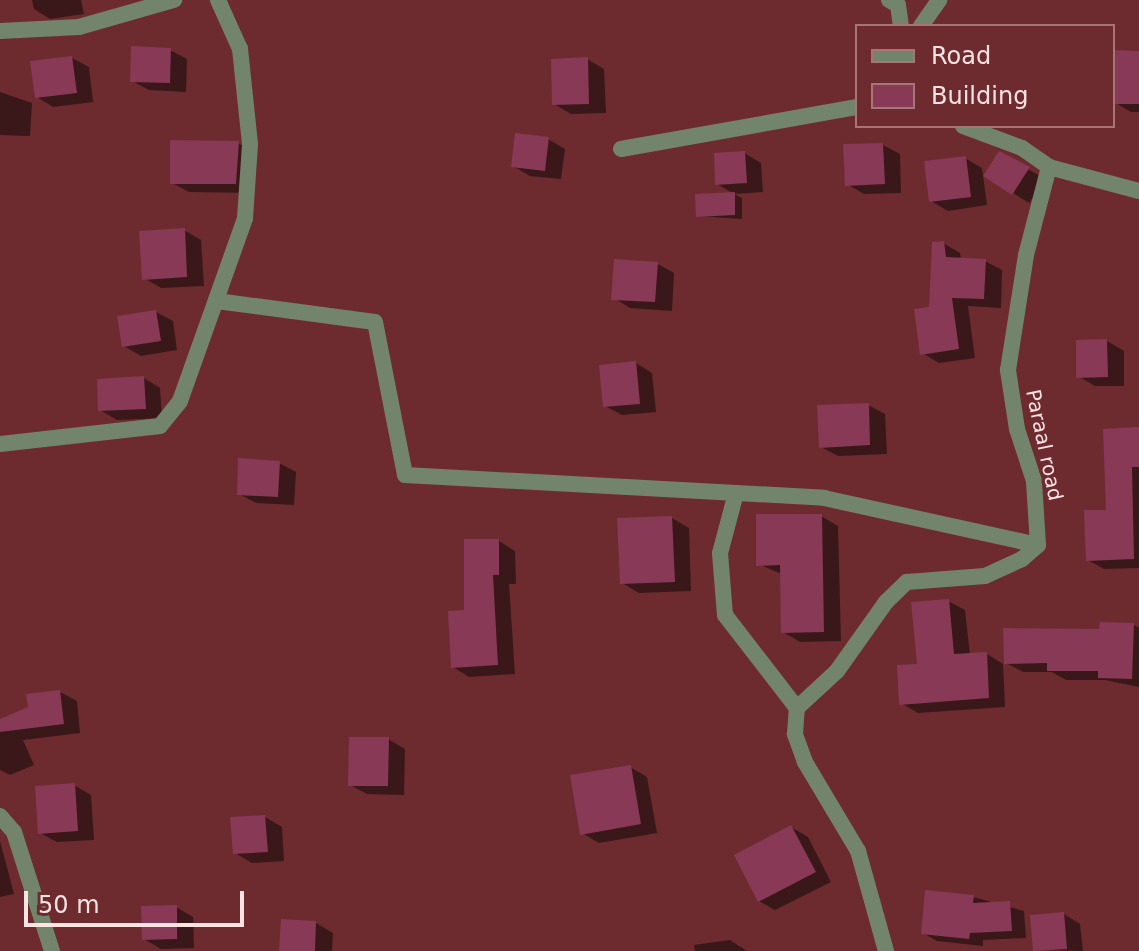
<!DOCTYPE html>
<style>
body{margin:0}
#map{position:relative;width:1139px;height:951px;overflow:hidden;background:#6e2b2f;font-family:"DejaVu Sans",sans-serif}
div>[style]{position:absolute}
.shadow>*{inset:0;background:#0007}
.building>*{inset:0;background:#873956}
.street>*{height:16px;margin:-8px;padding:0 8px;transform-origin:8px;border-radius:8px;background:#72856c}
span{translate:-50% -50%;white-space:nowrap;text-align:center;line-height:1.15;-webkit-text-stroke:7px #6e2b2f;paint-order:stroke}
.street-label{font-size:20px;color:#fee3e3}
.legend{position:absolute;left:855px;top:24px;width:260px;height:104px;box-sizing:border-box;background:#6e2b2f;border:2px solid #a87577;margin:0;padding:10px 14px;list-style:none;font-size:24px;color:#fee3e3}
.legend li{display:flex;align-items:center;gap:16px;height:40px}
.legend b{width:40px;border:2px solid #a87577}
.scale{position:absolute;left:24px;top:891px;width:220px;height:36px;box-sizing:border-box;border:4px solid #fee3e3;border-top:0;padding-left:10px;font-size:24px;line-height:28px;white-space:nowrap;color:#fee3e3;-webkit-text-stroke:6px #6e2b2f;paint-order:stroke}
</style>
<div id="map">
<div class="shadow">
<div style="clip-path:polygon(32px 0,81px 0,84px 14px,50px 19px,34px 9px)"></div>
<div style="clip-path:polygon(170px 50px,187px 59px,186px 92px,149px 90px,132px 81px)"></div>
<div style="clip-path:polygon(1139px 53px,1139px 112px,1131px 112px,1114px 102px)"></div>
<div style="clip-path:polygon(72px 58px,89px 67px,93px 102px,53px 107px,37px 97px)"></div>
<div style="clip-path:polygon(587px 59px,604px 69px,606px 113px,571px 114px,554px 104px)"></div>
<div style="clip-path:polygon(0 92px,32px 103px,30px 136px,0 135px)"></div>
<div style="clip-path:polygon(548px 139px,565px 149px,561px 179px,530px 176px,513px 166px)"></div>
<div style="clip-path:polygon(238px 143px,255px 153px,253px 193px,189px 192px,172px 183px)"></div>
<div style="clip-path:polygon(883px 145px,900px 154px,901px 193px,864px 194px,847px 184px)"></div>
<div style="clip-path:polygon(744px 153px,761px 163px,763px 192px,734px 194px,742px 198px,742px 219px,698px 216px,734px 194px,717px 184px)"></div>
<div style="clip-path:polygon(1000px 154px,1046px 179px,1029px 203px,1013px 193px)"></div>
<div style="clip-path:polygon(965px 158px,982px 168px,987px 205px,948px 211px,931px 201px)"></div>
<div style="clip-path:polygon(184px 230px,201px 240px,204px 286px,161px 288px,144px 278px)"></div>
<div style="clip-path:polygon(943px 243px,960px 253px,961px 259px,985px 261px,1002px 270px,1001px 308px,968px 306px,975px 358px,939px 363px,922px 353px)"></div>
<div style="clip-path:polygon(658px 264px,674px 273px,672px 311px,630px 308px,614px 298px)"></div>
<div style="clip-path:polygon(156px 312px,173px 321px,177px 350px,141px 356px,124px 346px)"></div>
<div style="clip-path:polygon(1107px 341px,1124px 351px,1124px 386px,1095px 386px,1078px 376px)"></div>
<div style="clip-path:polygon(636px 363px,652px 373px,656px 412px,622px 415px,605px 406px)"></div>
<div style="clip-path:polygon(144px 378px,160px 388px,162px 418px,117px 420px,100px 410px)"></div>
<div style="clip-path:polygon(868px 405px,885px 414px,887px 454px,838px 456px,821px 447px)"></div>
<div style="clip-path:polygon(1139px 429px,1139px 568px,1104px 569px,1088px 560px)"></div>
<div style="clip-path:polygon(279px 463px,296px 472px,294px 505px,256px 503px,239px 494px)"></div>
<div style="clip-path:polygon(821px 516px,838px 526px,841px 641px,800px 642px,783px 632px,782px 574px,758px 564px)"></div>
<div style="clip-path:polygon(672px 518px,689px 528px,691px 591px,639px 593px,622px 583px)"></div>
<div style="clip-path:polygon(499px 541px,515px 551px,516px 584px,509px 584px,515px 674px,469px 677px,453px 667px,466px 612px)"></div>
<div style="clip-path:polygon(948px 601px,965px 610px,970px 655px,987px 654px,1003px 664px,1005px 707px,918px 713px,901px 703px)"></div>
<div style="clip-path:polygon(1134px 625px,1139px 628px,1139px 687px,1105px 680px,1066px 680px,1052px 672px,1023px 672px,1006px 663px)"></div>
<div style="clip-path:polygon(60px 692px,77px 701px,80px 733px,23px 740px,34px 765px,10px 775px,0 770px,0 721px)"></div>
<div style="clip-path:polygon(388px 739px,405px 749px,404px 795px,367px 794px,350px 785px)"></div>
<div style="clip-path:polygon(630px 767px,647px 777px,657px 833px,599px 843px,582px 833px)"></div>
<div style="clip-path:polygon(74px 785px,91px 795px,94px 840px,57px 842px,40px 833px)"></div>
<div style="clip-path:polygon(265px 817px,282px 827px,284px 861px,252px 863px,235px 853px)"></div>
<div style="clip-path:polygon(791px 827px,808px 837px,831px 882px,775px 910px,759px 901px)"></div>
<div style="clip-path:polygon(0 841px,14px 894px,0 897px)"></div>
<div style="clip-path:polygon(973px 897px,1024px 911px,1026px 938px,983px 940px,983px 946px,937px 941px,923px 933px)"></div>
<div style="clip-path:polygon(176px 907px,193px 917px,194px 948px,161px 949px,144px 939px)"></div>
<div style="clip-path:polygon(1064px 914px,1080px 924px,1083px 951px,1035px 950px)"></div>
<div style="clip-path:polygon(316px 923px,333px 933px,332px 951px,281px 951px)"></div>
<div style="clip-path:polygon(730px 940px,747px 951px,695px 951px,694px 945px)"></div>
</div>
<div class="building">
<div style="clip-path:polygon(131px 46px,171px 48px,170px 83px,130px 82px)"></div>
<div style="clip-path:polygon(1113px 50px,1139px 51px,1139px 104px,1113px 104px)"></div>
<div style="clip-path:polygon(72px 56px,77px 93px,35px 98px,30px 61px)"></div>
<div style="clip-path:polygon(588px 57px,589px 104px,552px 105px,551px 59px)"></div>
<div style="clip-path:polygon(515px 133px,549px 137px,545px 171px,511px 167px)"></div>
<div style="clip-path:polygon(170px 140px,239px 141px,236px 184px,170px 184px)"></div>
<div style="clip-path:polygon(883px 143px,885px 184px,845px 186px,843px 144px)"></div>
<div style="clip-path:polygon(745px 151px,747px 183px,715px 185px,714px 153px)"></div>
<div style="clip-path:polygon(999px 151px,1030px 167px,1012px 195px,983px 176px)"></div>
<div style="clip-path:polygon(966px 156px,971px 197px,929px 202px,924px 161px)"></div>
<div style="clip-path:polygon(735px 192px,735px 215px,696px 217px,695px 194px)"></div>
<div style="clip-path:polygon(185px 228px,187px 277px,142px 280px,139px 231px)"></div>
<div style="clip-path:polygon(944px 241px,946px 257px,986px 259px,984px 299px,952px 298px,959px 349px,920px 355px,914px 309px,929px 307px,932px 242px)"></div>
<div style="clip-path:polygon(614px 259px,658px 262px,655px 302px,611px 300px)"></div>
<div style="clip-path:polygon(156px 310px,161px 341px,122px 347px,117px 316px)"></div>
<div style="clip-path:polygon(1107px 339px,1108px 377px,1076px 378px,1076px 340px)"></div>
<div style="clip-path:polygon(636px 361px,640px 404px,603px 407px,599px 365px)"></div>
<div style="clip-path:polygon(144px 376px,146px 409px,98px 411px,97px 379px)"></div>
<div style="clip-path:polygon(869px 403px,870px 445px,819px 448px,817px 405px)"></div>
<div style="clip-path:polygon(1139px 427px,1139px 467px,1132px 467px,1134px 559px,1086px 561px,1084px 510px,1106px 510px,1103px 429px)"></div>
<div style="clip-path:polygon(238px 458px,280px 461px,278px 497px,237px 495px)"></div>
<div style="clip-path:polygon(756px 514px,822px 514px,824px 632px,781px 633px,780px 565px,756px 566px)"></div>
<div style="clip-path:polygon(672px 516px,675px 582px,620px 584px,617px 518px)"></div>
<div style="clip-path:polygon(464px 539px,499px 539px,499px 575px,493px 575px,498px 665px,451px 668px,448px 611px,464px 610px)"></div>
<div style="clip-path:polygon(949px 599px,954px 654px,987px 652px,989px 698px,899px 705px,897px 665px,917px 664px,911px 602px)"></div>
<div style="clip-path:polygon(1100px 622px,1134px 623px,1132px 679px,1098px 678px,1098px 671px,1047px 671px,1047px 663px,1004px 664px,1003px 628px,1099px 629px)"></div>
<div style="clip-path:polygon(60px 690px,64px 724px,0 732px,0 719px,28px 707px,26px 694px)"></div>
<div style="clip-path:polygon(349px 737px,389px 737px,388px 786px,348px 786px)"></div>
<div style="clip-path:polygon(631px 765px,641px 824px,580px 835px,570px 775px)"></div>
<div style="clip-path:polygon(75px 783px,78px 831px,38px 834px,35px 786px)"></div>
<div style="clip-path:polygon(265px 815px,268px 852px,233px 854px,230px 817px)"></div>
<div style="clip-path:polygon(791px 825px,816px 872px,758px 902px,734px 855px)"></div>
<div style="clip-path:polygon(925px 890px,974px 895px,973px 903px,1010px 901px,1012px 931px,970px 933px,969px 939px,921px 934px)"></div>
<div style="clip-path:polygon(177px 905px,177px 939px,142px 940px,141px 906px)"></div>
<div style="clip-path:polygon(1064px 912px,1067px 949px,1033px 951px,1030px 915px)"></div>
<div style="clip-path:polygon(281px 919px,316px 921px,315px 951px,279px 951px)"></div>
</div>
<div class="street">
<div style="left:889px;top:0;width:10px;rotate:29deg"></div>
<div style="left:898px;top:5px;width:21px;rotate:82deg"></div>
<div style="left:921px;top:26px;width:32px;rotate:-55deg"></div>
<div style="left:0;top:31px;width:79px;rotate:-2.9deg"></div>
<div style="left:79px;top:27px;width:99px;rotate:-15.9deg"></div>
<div style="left:963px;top:126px;width:63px;rotate:20.4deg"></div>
<div style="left:1022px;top:148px;width:33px;rotate:35deg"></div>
<div style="left:1049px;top:167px;width:93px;rotate:14.9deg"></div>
<div style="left:621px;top:149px;width:240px;rotate:-10.1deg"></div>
<div style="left:217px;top:301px;width:159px;rotate:7.6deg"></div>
<div style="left:375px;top:322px;width:156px;rotate:78.9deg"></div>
<div style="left:405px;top:475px;width:420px;rotate:3.1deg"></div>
<div style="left:824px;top:498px;width:219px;rotate:12.4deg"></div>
<div style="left:0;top:444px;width:161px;rotate:-6.4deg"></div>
<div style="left:160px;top:426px;width:32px;rotate:-51deg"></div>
<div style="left:180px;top:401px;width:194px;rotate:-70.4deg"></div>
<div style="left:245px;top:218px;width:74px;rotate:-86.1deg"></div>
<div style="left:250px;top:144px;width:96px;rotate:-96deg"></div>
<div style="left:240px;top:49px;width:54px;rotate:-114.2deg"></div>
<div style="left:736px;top:493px;width:62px;rotate:104.9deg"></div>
<div style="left:720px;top:553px;width:62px;rotate:85.4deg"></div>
<div style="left:725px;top:615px;width:118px;rotate:52.3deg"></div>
<div style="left:0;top:816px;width:21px;rotate:49deg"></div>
<div style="left:14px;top:832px;width:125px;rotate:72.3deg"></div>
<div style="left:886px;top:951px;width:104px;rotate:-105.6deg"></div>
<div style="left:858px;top:851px;width:104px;rotate:-120.8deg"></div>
<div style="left:805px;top:762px;width:30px;rotate:-110deg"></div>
<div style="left:795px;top:734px;width:26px;rotate:-86deg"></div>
<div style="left:797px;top:708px;width:54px;rotate:-42.8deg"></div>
<div style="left:837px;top:671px;width:85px;rotate:-54.6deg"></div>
<div style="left:886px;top:602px;width:29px;rotate:-44deg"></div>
<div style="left:907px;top:582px;width:78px;rotate:-4.4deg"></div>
<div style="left:985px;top:576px;width:41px;rotate:-24.7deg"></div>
<div style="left:1022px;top:559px;width:21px;rotate:-41deg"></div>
<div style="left:1038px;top:545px;width:64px;rotate:-93.6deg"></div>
<div style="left:1034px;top:481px;width:55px;rotate:-108.1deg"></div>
<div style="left:1017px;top:429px;width:60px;rotate:-98.7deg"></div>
<div style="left:1008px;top:370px;width:116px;rotate:-81.1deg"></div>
<div style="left:1026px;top:255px;width:91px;rotate:-75.4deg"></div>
</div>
<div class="street-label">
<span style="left:1044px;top:445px;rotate:78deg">Paraal road</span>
</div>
<ul class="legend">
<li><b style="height:10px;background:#72856c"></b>Road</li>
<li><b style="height:22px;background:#873956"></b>Building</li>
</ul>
<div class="scale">50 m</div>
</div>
